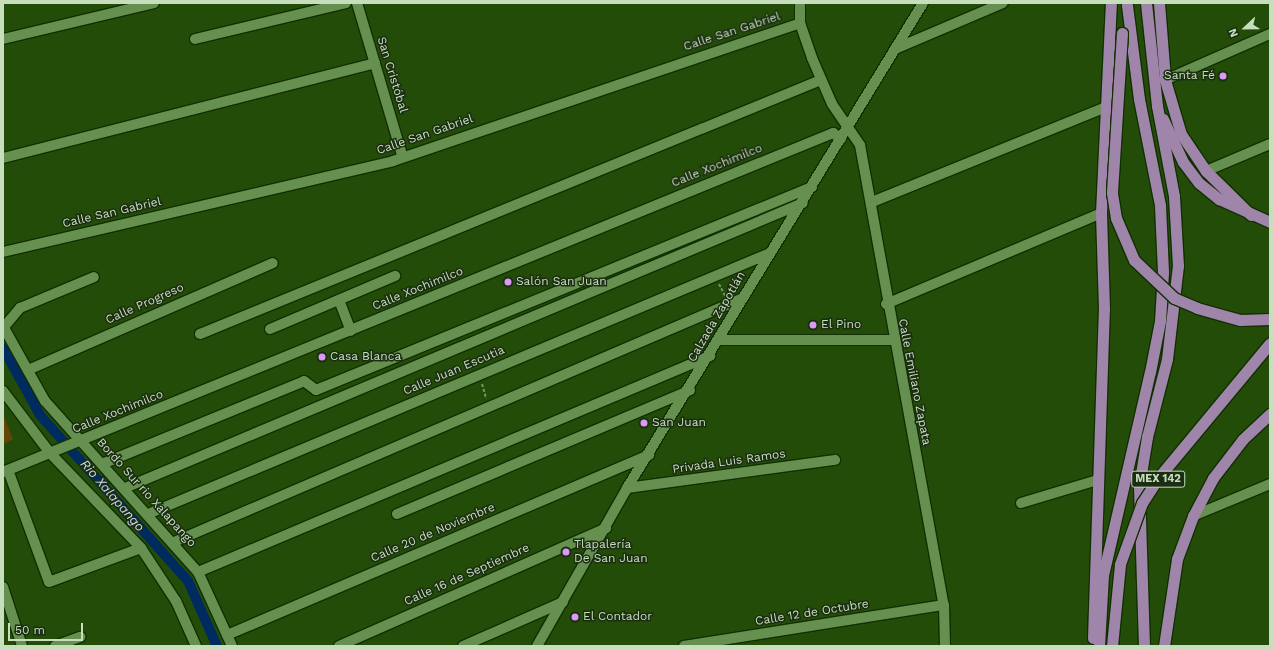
<!DOCTYPE html>
<meta charset="utf-8">
<style>
body{margin:0}
#map{position:relative;width:1273px;height:649px;overflow:hidden;background:#244c09;font-family:"Work Sans",sans-serif}
div>[style]{position:absolute}
.green>*{inset:0;background:#654408}
.canal>*{height:10px;margin:-5px;padding:0 5px;transform-origin:5px;border-radius:5px;background:#002b61}
.path>*{height:2px;margin-top:-1px;transform-origin:0;background:repeating-linear-gradient(90deg,#749462 0 3px,transparent 0 5px)}
.roads{filter:drop-shadow(1px 0 #112f00) drop-shadow(-1px 0 #112f00) drop-shadow(0 1px #112f00) drop-shadow(0 -1px #112f00)}
.minor>*{height:10px;margin:-5px;padding:0 5px;transform-origin:5px;border-radius:5px;background:#659050}
.tertiary>*{height:10px;margin:-5px;padding:0 5px;transform-origin:5px;border-radius:5px;background:#659050}
.trunk>*{height:11px;margin:-5.5px;padding:0 5.5px;transform-origin:5.5px;border-radius:5.5px;background:#a085aa}
.bridges{filter:drop-shadow(1px 0 #112f00) drop-shadow(-1px 0 #112f00) drop-shadow(0 1px #112f00) drop-shadow(0 -1px #112f00)}
.trunk-bridge>*{height:11px;margin:-5.5px;padding:0 5.5px;transform-origin:5.5px;border-radius:5.5px;background:#a085aa}
.dots>*{width:11px;height:11px;translate:-50% -50%;box-sizing:border-box;border:2px solid #1b2d12;border-radius:50%}
span{translate:-50% -50%;white-space:nowrap;text-align:center;line-height:1.15;-webkit-text-stroke:3px #1b2d12;paint-order:stroke}
.shield-label span{padding:1px 3px;background:#1b2d12;border:1px solid;border-radius:3px;-webkit-text-stroke-width:0}
.shield-label{font-size:11px;color:#c7debd;font-weight:700}
.street-label{font-size:12px;color:#c7debd}
.poi-label{font-size:12px;color:#c7debd}
.right{translate:-100% -50%;text-align:right}
.left{translate:0 -50%;text-align:left}
.water-label{font-size:13px;color:#ccdbf0;font-style:italic}
.frame{position:absolute;inset:0;border:4px solid #c7debd;pointer-events:none}
.north{position:absolute;left:1225px;top:8px;width:40px;height:40px;-webkit-text-stroke:3px #1b2d12;paint-order:stroke;rotate:248deg;font-size:11px;font-weight:700;line-height:16px;text-align:center;color:#c7debd}
.north::after{content:'';display:block;margin:auto;width:14px;height:18px;background:#c7debd;clip-path:polygon(50% 0,100% 100%,50% 72%,0 100%)}
.scale{position:absolute;left:8px;top:623px;width:75px;height:18px;box-sizing:border-box;border:2px solid #c7debd;border-top:0;padding-left:5px;font-size:12px;line-height:14px;white-space:nowrap;color:#c7debd;-webkit-text-stroke:3px #1b2d12;paint-order:stroke}
</style>
<div id="map">
<div class="green">
<div style="clip-path:polygon(3px 415px,13px 439px,3px 444px)"></div>
</div>
<div class="canal">
<div style="left:3px;top:348px;width:77px;rotate:61.1deg"></div>
<div style="left:40px;top:415px;width:222px;rotate:48.3deg"></div>
<div style="left:188px;top:581px;width:71px;rotate:66deg"></div>
</div>
<div class="path">
<div style="left:719px;top:284px;width:13px;rotate:63deg"></div>
<div style="left:482px;top:384px;width:15px;rotate:74deg"></div>
</div>
<div class="roads">
<div class="minor">
<div style="left:357px;top:3px;width:159px;rotate:73.5deg"></div>
<div style="left:3px;top:39px;width:155px;rotate:-13.4deg"></div>
<div style="left:195px;top:39px;width:155px;rotate:-13.4deg"></div>
<div style="left:895px;top:49px;width:117px;rotate:-23.1deg"></div>
<div style="left:1165px;top:80px;width:115px;rotate:-23.7deg"></div>
<div style="left:3px;top:158px;width:384px;rotate:-14.3deg"></div>
<div style="left:1206px;top:171px;width:69px;rotate:-22.9deg"></div>
<div style="left:872px;top:202px;width:253px;rotate:-22.1deg"></div>
<div style="left:3px;top:252px;width:400px;rotate:-13.1deg"></div>
<div style="left:393px;top:161px;width:430px;rotate:-18.7deg"></div>
<div style="left:339px;top:300px;width:33px;rotate:69deg"></div>
<div style="left:886px;top:304px;width:233px;rotate:-22.9deg"></div>
<div style="left:3px;top:326px;width:86px;rotate:60.8deg"></div>
<div style="left:45px;top:401px;width:229px;rotate:48.2deg"></div>
<div style="left:198px;top:572px;width:81px;rotate:65.3deg"></div>
<div style="left:4px;top:327px;width:25px;rotate:-50deg"></div>
<div style="left:20px;top:308px;width:80px;rotate:-22.7deg"></div>
<div style="left:270px;top:329px;width:136px;rotate:-23deg"></div>
<div style="left:200px;top:334px;width:671px;rotate:-22.25deg"></div>
<div style="left:719px;top:340px;width:174px"></div>
<div style="left:28px;top:370px;width:267px;rotate:-23.6deg"></div>
<div style="left:3px;top:391px;width:78px;rotate:52.8deg"></div>
<div style="left:50px;top:453px;width:132px;rotate:46.2deg"></div>
<div style="left:141px;top:548px;width:64px;rotate:56.6deg"></div>
<div style="left:176px;top:601px;width:49px;rotate:66deg"></div>
<div style="left:102px;top:464px;width:218px;rotate:-22.3deg"></div>
<div style="left:304px;top:381px;width:15px;rotate:37deg"></div>
<div style="left:316px;top:390px;width:536px;rotate:-22.26deg"></div>
<div style="left:8px;top:470px;width:119px;rotate:69.9deg"></div>
<div style="left:49px;top:582px;width:98px;rotate:-20.3deg"></div>
<div style="left:3px;top:472px;width:897px;rotate:-22.22deg"></div>
<div style="left:833px;top:133px;width:10px;rotate:37deg"></div>
<div style="left:125px;top:488px;width:735px;rotate:-22.8deg"></div>
<div style="left:627px;top:488px;width:210px;rotate:-7.7deg"></div>
<div style="left:1021px;top:503px;width:79px;rotate:-16.8deg"></div>
<div style="left:148px;top:514px;width:675px;rotate:-22.76deg"></div>
<div style="left:397px;top:514px;width:318px;rotate:-22.9deg"></div>
<div style="left:1193px;top:516px;width:83px;rotate:-22.6deg"></div>
<div style="left:174px;top:542px;width:619px;rotate:-23.21deg"></div>
<div style="left:198px;top:572px;width:556px;rotate:-22.87deg"></div>
<div style="left:3px;top:587px;width:62px;rotate:72.1deg"></div>
<div style="left:227px;top:635px;width:459px;rotate:-23.1deg"></div>
<div style="left:55px;top:646px;width:27px;rotate:-20deg"></div>
<div style="left:339px;top:646px;width:292px;rotate:-23.8deg"></div>
<div style="left:463px;top:646px;width:109px;rotate:-23.7deg"></div>
<div style="left:684px;top:646px;width:263px;rotate:-9deg"></div>
</div>
<div class="tertiary">
<div style="left:800px;top:3px;width:20px;rotate:90deg"></div>
<div style="left:800px;top:23px;width:37px;rotate:71deg"></div>
<div style="left:812px;top:58px;width:50px;rotate:66.5deg"></div>
<div style="left:832px;top:104px;width:50px;rotate:55.7deg"></div>
<div style="left:860px;top:145px;width:468px;rotate:79.7deg"></div>
<div style="left:944px;top:605px;width:41px;rotate:88.6deg"></div>
<div style="left:537px;top:646px;width:182px;rotate:-60.3deg"></div>
<div style="left:627px;top:488px;width:568px;rotate:-58.6deg"></div>
</div>
<div class="trunk">
<div style="left:1159px;top:3px;width:77px;rotate:85.5deg"></div>
<div style="left:1165px;top:80px;width:56px;rotate:73.5deg"></div>
<div style="left:1181px;top:134px;width:45px;rotate:56deg"></div>
<div style="left:1206px;top:171px;width:63px;rotate:44.4deg"></div>
<div style="left:1163px;top:119px;width:47px;rotate:65.1deg"></div>
<div style="left:1183px;top:162px;width:26px;rotate:53deg"></div>
<div style="left:1199px;top:183px;width:26px;rotate:39deg"></div>
<div style="left:1219px;top:199px;width:56px;rotate:24.3deg"></div>
<div style="left:1093px;top:638px;width:329px;rotate:-88.1deg"></div>
<div style="left:1104px;top:309px;width:96px;rotate:-91.8deg"></div>
<div style="left:1101px;top:213px;width:210px;rotate:-87.3deg"></div>
<div style="left:1099px;top:646px;width:71px;rotate:-86.8deg"></div>
<div style="left:1103px;top:575px;width:208px;rotate:-77deg"></div>
<div style="left:1150px;top:372px;width:52px;rotate:-78.9deg"></div>
<div style="left:1160px;top:321px;width:49px;rotate:-86.5deg"></div>
<div style="left:1163px;top:272px;width:67px;rotate:-92.6deg"></div>
<div style="left:1160px;top:205px;width:108px;rotate:-101.2deg"></div>
<div style="left:1139px;top:99px;width:95px;rotate:-97.3deg"></div>
<div style="left:1144px;top:646px;width:160px;rotate:-91.8deg"></div>
<div style="left:1139px;top:486px;width:50px;rotate:-80.7deg"></div>
<div style="left:1147px;top:437px;width:81px;rotate:-75.6deg"></div>
<div style="left:1167px;top:359px;width:94px;rotate:-83.3deg"></div>
<div style="left:1178px;top:266px;width:70px;rotate:-93.3deg"></div>
<div style="left:1174px;top:196px;width:92px;rotate:-100.7deg"></div>
<div style="left:1157px;top:106px;width:104px;rotate:-96.1deg"></div>
<div style="left:1164px;top:646px;width:88px;rotate:-81.5deg"></div>
<div style="left:1177px;top:559px;width:46px;rotate:-69.6deg"></div>
<div style="left:1193px;top:516px;width:43px;rotate:-62.2deg"></div>
<div style="left:1213px;top:478px;width:49px;rotate:-52.4deg"></div>
<div style="left:1243px;top:439px;width:37px;rotate:-43deg"></div>
</div>
</div>
<div class="bridges">
<div class="trunk-bridge">
<div style="left:1122px;top:33px;width:160px;rotate:93.6deg"></div>
<div style="left:1112px;top:193px;width:25px;rotate:81deg"></div>
<div style="left:1116px;top:218px;width:46px;rotate:66.8deg"></div>
<div style="left:1134px;top:260px;width:55px;rotate:43.5deg"></div>
<div style="left:1174px;top:298px;width:25px;rotate:23deg"></div>
<div style="left:1197px;top:308px;width:45px;rotate:15.6deg"></div>
<div style="left:1240px;top:320px;width:30px;rotate:-2deg"></div>
<div style="left:1112px;top:646px;width:82px;rotate:-84.4deg"></div>
<div style="left:1120px;top:564px;width:65px;rotate:-70.2deg"></div>
<div style="left:1142px;top:503px;width:30px;rotate:-57deg"></div>
<div style="left:1158px;top:478px;width:175px;rotate:-50.3deg"></div>
</div>
</div>
<div class="dots">
<div style="left:1223px;top:76px;background:#db99f5"></div>
<div style="left:508px;top:282px;background:#db99f5"></div>
<div style="left:813px;top:325px;background:#db99f5"></div>
<div style="left:322px;top:357px;background:#db99f5"></div>
<div style="left:644px;top:423px;background:#db99f5"></div>
<div style="left:566px;top:552px;background:#db99f5"></div>
<div style="left:575px;top:617px;background:#db99f5"></div>
</div>
<div class="shield-label">
<span style="left:1158px;top:479px">MEX 142</span>
</div>
<div class="street-label">
<span style="left:732px;top:32px;rotate:-18deg">Calle San Gabriel</span>
<span style="left:392px;top:75px;rotate:73deg">San Cristóbal</span>
<span style="left:425px;top:135px;rotate:-19deg">Calle San Gabriel</span>
<span style="left:717px;top:166px;rotate:-22deg">Calle Xochimilco</span>
<span style="left:112px;top:213px;rotate:-13deg">Calle San Gabriel</span>
<span style="left:418px;top:289px;rotate:-22deg">Calle Xochimilco</span>
<span style="left:145px;top:304px;rotate:-24deg">Calle Progreso</span>
<span style="left:717px;top:317px;rotate:-60deg">Calzada Zapotlán</span>
<span style="left:454px;top:371px;rotate:-23deg">Calle Juan Escutia</span>
<span style="left:914px;top:382px;rotate:79deg">Calle Emiliano Zapata</span>
<span style="left:118px;top:412px;rotate:-22deg">Calle Xochimilco</span>
<span style="left:729px;top:462px;rotate:-8deg">Privada Luis Ramos</span>
<span style="left:146px;top:493px;rotate:48deg">Bordo Sur rio Xalapango</span>
<span style="left:433px;top:533px;rotate:-23deg">Calle 20 de Noviembre</span>
<span style="left:467px;top:575px;rotate:-24deg">Calle 16 de Septiembre</span>
<span style="left:812px;top:613px;rotate:-9deg">Calle 12 de Octubre</span>
</div>
<div class="poi-label">
<span class="right" style="left:1215px;top:76px">Santa Fé</span>
<span class="left" style="left:516px;top:282px">Salón San Juan</span>
<span class="left" style="left:821px;top:325px">El Pino</span>
<span class="left" style="left:330px;top:357px">Casa Blanca</span>
<span class="left" style="left:652px;top:423px">San Juan</span>
<span class="left" style="left:574px;top:552px">Tlapalería<br>De San Juan</span>
<span class="left" style="left:583px;top:617px">El Contador</span>
</div>
<div class="water-label">
<span style="left:112px;top:496px;rotate:49deg">Rio Xalapango</span>
</div>
<div class="frame"></div>
<div class="north">N</div>
<div class="scale">50 m</div>
</div>
